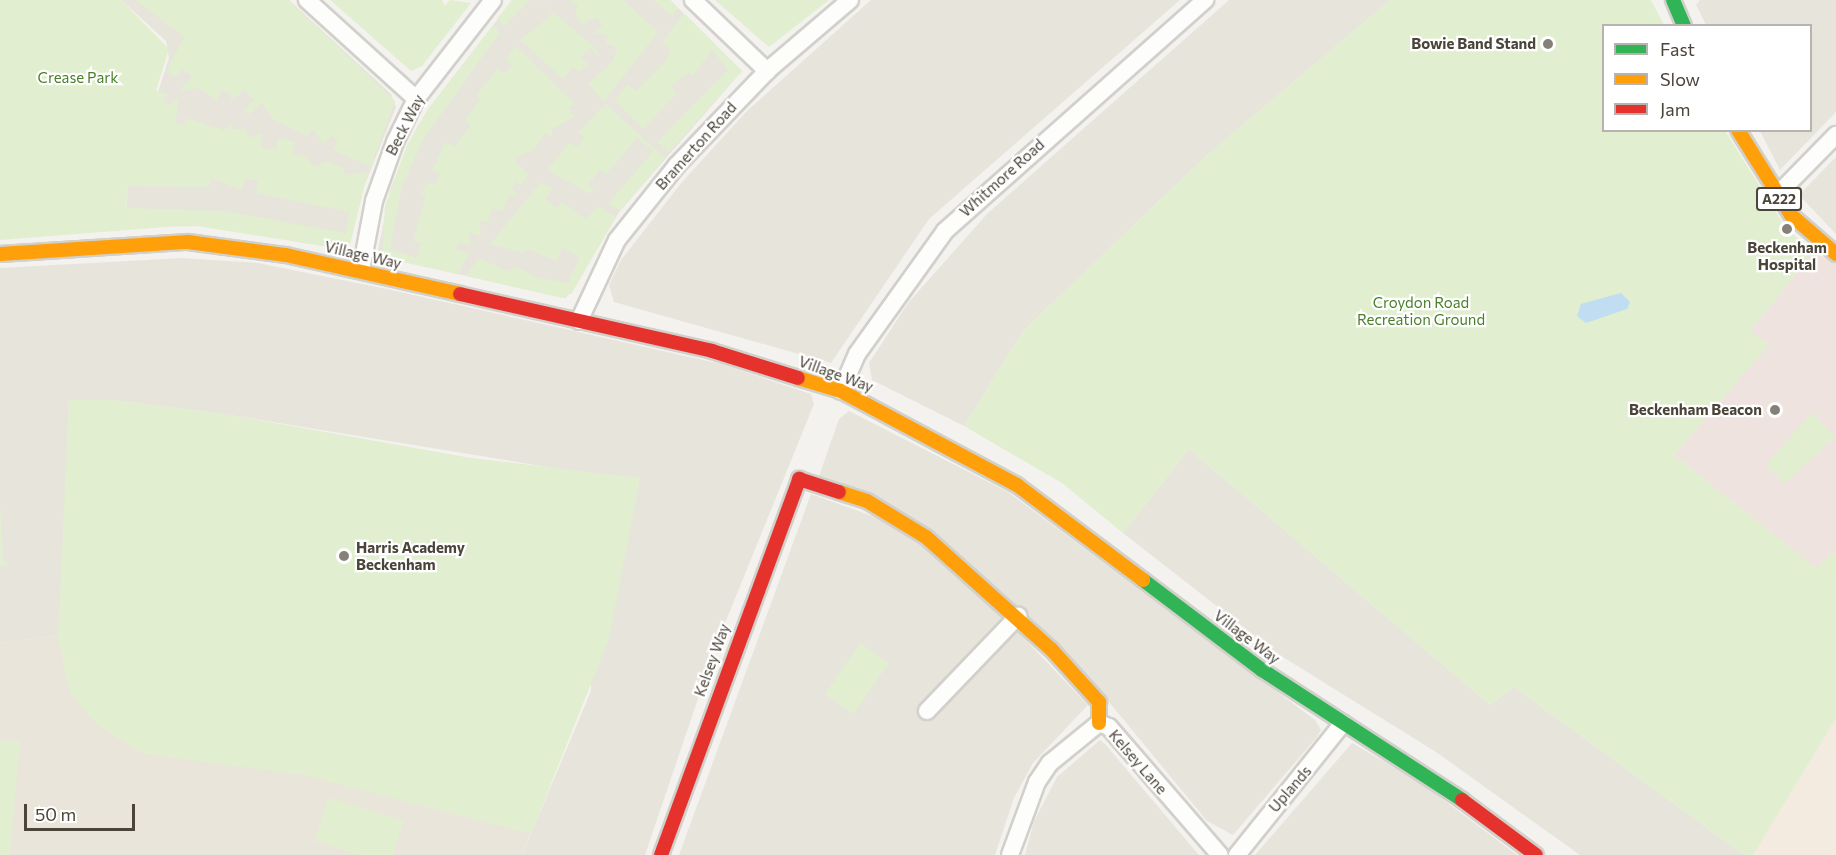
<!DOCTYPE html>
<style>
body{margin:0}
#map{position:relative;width:1836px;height:855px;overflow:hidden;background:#f4f2ee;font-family:Commissioner,sans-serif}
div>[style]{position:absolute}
.residential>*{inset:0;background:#e7e4dc}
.commercial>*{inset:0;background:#f3ebdf}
.education>*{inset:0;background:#eae5da}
.medical>*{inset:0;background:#eee3df}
.green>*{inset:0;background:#e1eecf}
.water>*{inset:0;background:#c0ddf1}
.roads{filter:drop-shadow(2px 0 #d2d0cb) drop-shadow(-2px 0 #d2d0cb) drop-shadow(0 2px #d2d0cb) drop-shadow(0 -2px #d2d0cb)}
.street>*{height:16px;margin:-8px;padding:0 8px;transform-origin:8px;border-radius:8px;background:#fdfdfc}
.fast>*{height:14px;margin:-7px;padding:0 7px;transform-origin:7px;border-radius:7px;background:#30b455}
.slow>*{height:14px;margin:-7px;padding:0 7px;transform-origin:7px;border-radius:7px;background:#ff9f0a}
.jam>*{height:14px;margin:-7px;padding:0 7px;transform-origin:7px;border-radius:7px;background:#e5322d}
.dots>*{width:16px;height:16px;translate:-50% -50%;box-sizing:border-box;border:3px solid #fff;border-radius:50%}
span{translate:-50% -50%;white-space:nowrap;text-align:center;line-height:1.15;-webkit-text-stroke:4.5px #fff;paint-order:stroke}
.shield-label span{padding:2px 4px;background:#fff;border:2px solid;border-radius:4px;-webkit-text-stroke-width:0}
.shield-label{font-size:14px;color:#4b4439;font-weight:700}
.poi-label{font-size:15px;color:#4b4439;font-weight:700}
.right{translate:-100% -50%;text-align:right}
.left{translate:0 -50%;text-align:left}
.park-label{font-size:15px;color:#4a7f2a}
.street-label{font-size:15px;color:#4b4439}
.legend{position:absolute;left:1602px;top:24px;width:210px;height:108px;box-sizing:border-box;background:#fff;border:2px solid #b7b4b0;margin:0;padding:8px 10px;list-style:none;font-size:18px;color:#4b4439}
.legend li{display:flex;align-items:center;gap:12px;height:30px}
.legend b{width:30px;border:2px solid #b7b4b0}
.scale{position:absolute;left:24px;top:804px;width:111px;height:27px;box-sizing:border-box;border:3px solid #4b4439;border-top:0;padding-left:8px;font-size:18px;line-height:21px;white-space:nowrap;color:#4b4439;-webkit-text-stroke:4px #fff;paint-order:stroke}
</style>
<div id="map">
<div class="residential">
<div style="clip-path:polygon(121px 0,289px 0,391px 94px,396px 107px,363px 189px,350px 244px,335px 248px,206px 226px,125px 227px,128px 185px,169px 58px,166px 41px)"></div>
<div style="clip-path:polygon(512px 0,670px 0,742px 71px,620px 211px,566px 298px,385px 258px,378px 250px,391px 187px,418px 125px)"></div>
<div style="clip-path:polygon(871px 0,1180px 0,929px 219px,831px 363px,614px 302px,609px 285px,621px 260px,682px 182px,747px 111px)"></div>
<div style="clip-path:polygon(1229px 0,1390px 0,1206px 156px,1023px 331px,964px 426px,872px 380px,869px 363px,908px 303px,987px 214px)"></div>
<div style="clip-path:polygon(1700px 0,1836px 0,1836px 112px,1780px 170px,1760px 131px,1810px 130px,1810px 26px,1706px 25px,1696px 5px)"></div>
<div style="clip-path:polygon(1836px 157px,1836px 234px,1799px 195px)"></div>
<div style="clip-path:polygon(182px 258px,258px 263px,387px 289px,721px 364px,811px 394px,814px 404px,717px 643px,645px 855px,522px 855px,591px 691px,584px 473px,218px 413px,114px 400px,69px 400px,60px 635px,0 643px,0 268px)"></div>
<div style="clip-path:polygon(849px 411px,1008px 492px,1315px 720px,1321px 730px,1317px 737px,1233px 835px,1207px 821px,1109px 702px,1027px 614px,818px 479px,839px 419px)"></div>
<div style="clip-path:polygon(1189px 449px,1490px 705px,1514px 687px,1744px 855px,1580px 855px,1436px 752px,1278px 654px,1123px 533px)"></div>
<div style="clip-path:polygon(811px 494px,897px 525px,1007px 615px,924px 703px,1014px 628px,1088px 705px,1033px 763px,1014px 798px,995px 855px,679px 855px)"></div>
<div style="clip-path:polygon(1100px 740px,1105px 744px,1199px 855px,1025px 855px,1034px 821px,1057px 777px)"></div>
<div style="clip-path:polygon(1352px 743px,1421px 783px,1517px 855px,1255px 855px)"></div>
</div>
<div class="commercial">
<div style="clip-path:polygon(1836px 718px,1836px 855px,1753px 855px,1761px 841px)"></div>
</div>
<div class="education">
<div style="clip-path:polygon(69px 400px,114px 400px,218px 413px,470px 458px,640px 478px,609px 638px,522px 855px,0 855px,0 643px,60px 635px)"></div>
</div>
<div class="medical">
<div style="clip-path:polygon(1813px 252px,1836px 263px,1836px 550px,1816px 569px,1674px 455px,1768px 345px,1750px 331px)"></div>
</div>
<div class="green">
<div style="clip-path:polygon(evenodd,0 0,121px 0,169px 49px,156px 91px,168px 94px,163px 101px,167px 106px,178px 99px,176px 124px,184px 125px,186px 118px,224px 130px,232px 122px,233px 129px,245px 129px,250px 138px,262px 133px,261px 148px,276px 150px,278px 138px,288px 140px,295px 142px,293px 155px,305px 156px,314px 167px,328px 161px,343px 168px,345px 175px,368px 172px,350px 244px,335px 248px,191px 225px,0 240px,0 0,211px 178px,242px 190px,244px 179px,258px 181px,256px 193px,350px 212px,345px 233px,225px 211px,126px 208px,128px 186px,209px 187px,211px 178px)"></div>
<div style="clip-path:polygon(136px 0,289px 0,395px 101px,371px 166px,332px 150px,338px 142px,332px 136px,323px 144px,314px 129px,307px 136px,273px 119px,262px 103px,248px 115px,244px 111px,254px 100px,244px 89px,231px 102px,231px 95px,222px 90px,216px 101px,200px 88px,179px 91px,192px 77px,183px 69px,174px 77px,167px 70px,184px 37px)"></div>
<div style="clip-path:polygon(330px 0,442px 0,445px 6px,450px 0,471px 3px,422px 66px,411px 71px)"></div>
<div style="clip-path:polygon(512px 0,530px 0,504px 26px,497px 19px)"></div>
<div style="clip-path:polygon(539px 0,595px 48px,601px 59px,591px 48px,581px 57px,588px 64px,579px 72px,573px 67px,563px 79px,520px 40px,553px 14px)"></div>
<div style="clip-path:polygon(569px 0,623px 0,658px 32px,604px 101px,588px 84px,613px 61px,617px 48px,606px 43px,608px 35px,594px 33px,603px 24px,596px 17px,582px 25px,575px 14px,578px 6px)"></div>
<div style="clip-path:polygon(654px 0,670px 0,678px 8px,672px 16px)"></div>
<div style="clip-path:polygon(715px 0,829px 0,769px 47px)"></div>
<div style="clip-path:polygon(1390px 0,1651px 0,1664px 25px,1604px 26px,1604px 130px,1725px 131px,1786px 228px,1813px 252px,1750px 331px,1769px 345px,1674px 455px,1816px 568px,1836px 550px,1836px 718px,1753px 855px,1744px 855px,1514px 687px,1490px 705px,1189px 449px,1123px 533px,1062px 483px,964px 426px,1023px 331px,1206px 156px)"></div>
<div style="clip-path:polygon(684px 13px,742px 71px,669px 152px,657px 142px,728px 70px,712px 49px,693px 76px,689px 72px,671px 87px,677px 93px,643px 129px,614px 100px,628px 84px,636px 91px,664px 63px,671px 51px,662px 42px)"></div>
<div style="clip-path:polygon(493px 25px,500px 32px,424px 138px,402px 186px,390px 249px,417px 258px,421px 243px,413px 241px,426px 196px,421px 194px,427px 182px,435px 185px,440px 174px,432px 171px,443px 147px,446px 142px,454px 147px,471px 125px,465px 120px,480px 99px,476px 95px,498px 69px,505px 74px,512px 64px,506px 59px,516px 46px,582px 111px,574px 104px,569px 107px,574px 117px,552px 129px,552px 137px,546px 133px,533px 150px,517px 156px,514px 160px,529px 175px,521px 185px,515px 182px,512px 189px,517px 192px,515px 197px,509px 195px,503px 211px,493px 209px,487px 223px,480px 221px,481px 236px,469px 232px,471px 246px,459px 242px,456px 249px,469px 253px,458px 274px,382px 257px,385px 206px,407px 145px,428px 109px)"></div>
<div style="clip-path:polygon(606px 104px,665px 158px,620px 211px,608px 204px,653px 151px,637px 138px,606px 174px,600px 170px,588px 185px,594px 190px,590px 194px,547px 170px,569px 143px,578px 147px,584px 138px,578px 133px)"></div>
<div style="clip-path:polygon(541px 182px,553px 189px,545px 198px,557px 208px,562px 202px,586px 219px,598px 206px,616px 217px,572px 293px,562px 298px,466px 276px,479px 258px,507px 271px,517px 267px,538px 278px,568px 283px,579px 258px,570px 251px,562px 248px,557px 261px,527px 249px,523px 253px,490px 244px)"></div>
<div style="clip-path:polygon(69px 400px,114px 400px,218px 413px,470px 458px,640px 478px,609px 638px,531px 834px,303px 775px,143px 754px,97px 725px,70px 693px,58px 640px)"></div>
<div style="clip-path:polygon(1812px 412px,1835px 437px,1785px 484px,1766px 465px)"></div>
<div style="clip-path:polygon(0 499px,3px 560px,10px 566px,0 566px)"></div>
<div style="clip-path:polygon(860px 643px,889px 663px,853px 714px,825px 694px)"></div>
<div style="clip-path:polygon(0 740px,20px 742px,10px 855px,0 855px)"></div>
<div style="clip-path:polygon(328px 797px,404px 821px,393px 855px,358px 855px,315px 841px)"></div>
</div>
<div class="water">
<div style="clip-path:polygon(1621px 293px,1630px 302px,1627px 309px,1586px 323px,1577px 316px,1581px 304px)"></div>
</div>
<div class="roads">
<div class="street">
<div style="left:307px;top:0;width:147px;rotate:42.2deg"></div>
<div style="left:693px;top:0;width:103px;rotate:43.8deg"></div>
<div style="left:1776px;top:196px;width:86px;rotate:-45.5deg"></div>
<div style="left:361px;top:270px;width:70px;rotate:-79.3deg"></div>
<div style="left:374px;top:201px;width:63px;rotate:-70.4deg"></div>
<div style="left:395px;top:142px;width:48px;rotate:-64deg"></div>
<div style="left:416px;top:99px;width:125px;rotate:-52.1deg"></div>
<div style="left:579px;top:321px;width:89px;rotate:-64.9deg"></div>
<div style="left:617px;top:240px;width:96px;rotate:-51.3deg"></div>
<div style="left:677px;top:165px;width:130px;rotate:-46.2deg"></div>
<div style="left:767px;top:71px;width:109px;rotate:-40.5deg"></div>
<div style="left:841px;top:391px;width:40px;rotate:-66.6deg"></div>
<div style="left:857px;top:354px;width:151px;rotate:-54.4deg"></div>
<div style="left:945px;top:231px;width:348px;rotate:-41.6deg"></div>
<div style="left:927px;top:711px;width:132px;rotate:-46.2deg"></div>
<div style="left:1010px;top:855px;width:78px;rotate:-69.7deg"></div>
<div style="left:1037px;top:782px;width:23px;rotate:-56deg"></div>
<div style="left:1050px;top:763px;width:63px;rotate:-39.2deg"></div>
<div style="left:1099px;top:723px;width:11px;rotate:22deg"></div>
<div style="left:1109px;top:727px;width:169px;rotate:49.1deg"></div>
<div style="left:1237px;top:855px;width:169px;rotate:-51.2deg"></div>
</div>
<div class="fast">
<div style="left:1673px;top:0;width:28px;rotate:67deg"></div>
<div style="left:1143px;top:580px;width:149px;rotate:37.1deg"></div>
<div style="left:1262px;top:670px;width:239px;rotate:33deg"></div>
</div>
<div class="slow">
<div style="left:1738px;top:130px;width:100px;rotate:58.1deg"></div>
<div style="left:1791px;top:215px;width:60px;rotate:40.9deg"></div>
<div style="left:0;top:254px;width:188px;rotate:-3.7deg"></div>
<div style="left:188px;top:242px;width:99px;rotate:7.6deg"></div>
<div style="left:286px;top:255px;width:178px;rotate:12.6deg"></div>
<div style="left:798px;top:378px;width:45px;rotate:16.8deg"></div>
<div style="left:841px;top:391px;width:200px;rotate:28.1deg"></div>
<div style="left:1017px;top:485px;width:158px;rotate:37deg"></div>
<div style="left:839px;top:492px;width:29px;rotate:18deg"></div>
<div style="left:867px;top:501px;width:69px;rotate:31.4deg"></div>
<div style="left:926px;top:537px;width:168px;rotate:41.9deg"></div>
<div style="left:1051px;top:649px;width:72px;rotate:47.8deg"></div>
<div style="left:1099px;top:702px;width:21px;rotate:90deg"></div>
</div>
<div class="jam">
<div style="left:460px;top:294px;width:258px;rotate:12.7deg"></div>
<div style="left:712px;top:351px;width:90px;rotate:17.4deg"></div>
<div style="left:1462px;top:800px;width:92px;rotate:36.6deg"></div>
<div style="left:661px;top:855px;width:401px;rotate:-69.8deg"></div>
<div style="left:799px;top:479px;width:42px;rotate:18deg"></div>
</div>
</div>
<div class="dots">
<div style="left:1548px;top:44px;background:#868178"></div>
<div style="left:1787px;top:229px;background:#868178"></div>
<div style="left:1775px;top:410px;background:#868178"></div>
<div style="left:344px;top:556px;background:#868178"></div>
</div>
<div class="shield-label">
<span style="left:1779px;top:199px">A222</span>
</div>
<div class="poi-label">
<span class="right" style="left:1536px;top:44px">Bowie Band Stand</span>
<span style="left:1787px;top:256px">Beckenham<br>Hospital</span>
<span class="right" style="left:1762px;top:410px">Beckenham Beacon</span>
<span class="left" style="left:356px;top:556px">Harris Academy<br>Beckenham</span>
</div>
<div class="park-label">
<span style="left:78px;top:78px">Crease Park</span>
<span style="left:1421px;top:311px">Croydon Road<br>Recreation Ground</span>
</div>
<div class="street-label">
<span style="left:405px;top:125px;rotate:-63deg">Beck Way</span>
<span style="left:696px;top:146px;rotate:-48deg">Bramerton Road</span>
<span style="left:1002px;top:178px;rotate:-42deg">Whitmore Road</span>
<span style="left:363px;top:255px;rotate:13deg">Village Way</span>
<span style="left:836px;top:374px;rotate:20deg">Village Way</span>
<span style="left:1247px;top:637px;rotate:37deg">Village Way</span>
<span style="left:712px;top:660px;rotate:-70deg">Kelsey Way</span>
<span style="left:1138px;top:762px;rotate:49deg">Kelsey Lane</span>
<span style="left:1290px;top:789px;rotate:-49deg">Uplands</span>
</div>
<ul class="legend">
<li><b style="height:8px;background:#30b455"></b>Fast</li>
<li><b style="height:8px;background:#ff9f0a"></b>Slow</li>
<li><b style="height:8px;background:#e5322d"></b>Jam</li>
</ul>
<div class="scale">50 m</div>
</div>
